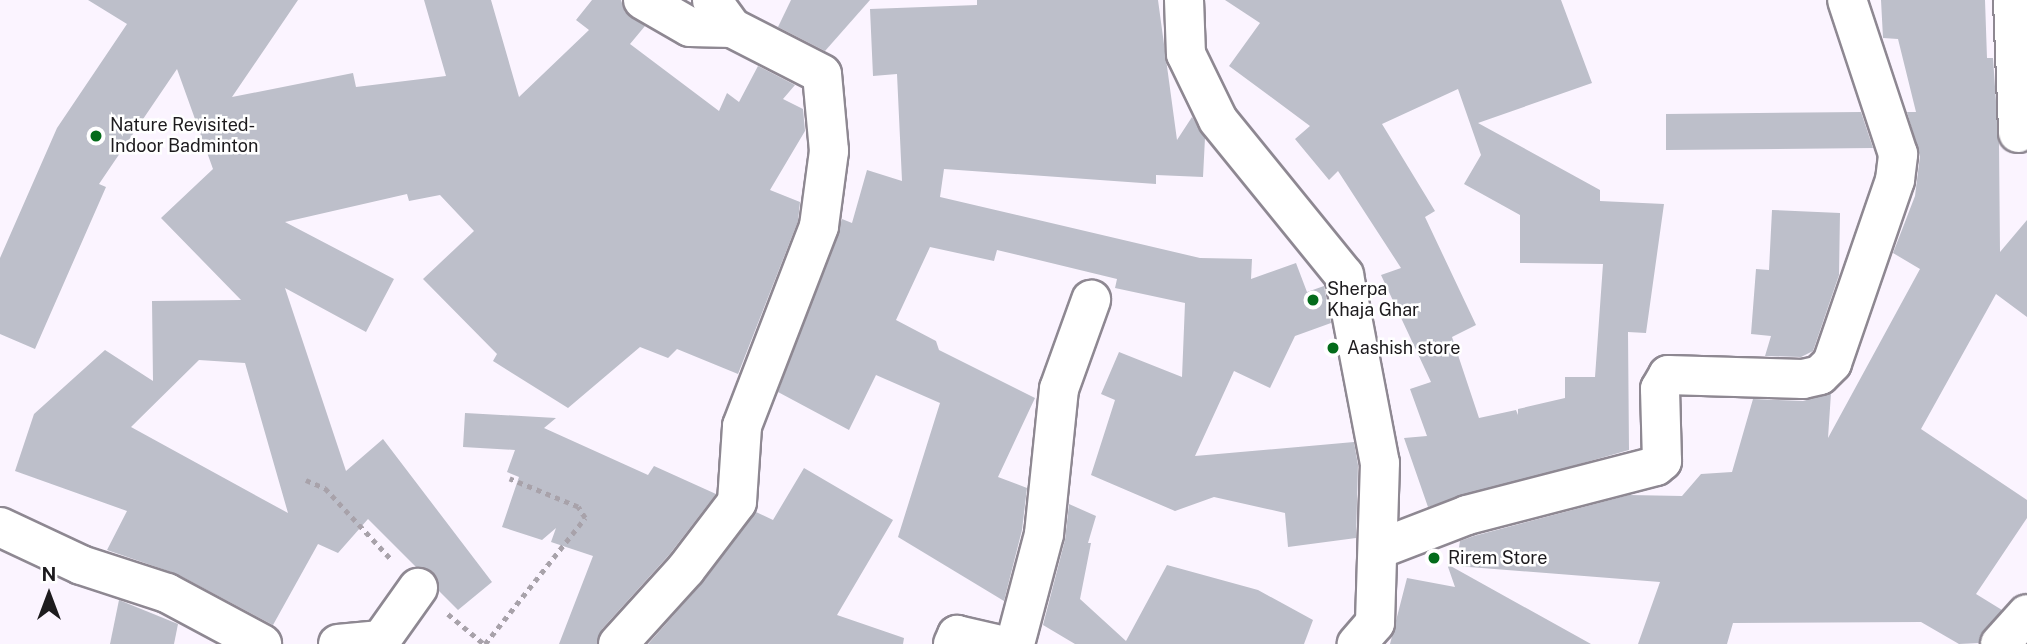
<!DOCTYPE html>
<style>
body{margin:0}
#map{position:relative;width:2027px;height:644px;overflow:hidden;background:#fbf4ff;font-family:"Public Sans",sans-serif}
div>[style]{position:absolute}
.building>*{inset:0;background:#bdbfca}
.path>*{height:4.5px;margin-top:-2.25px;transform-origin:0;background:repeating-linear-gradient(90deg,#a8a2aa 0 5px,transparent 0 10px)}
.roads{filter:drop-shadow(2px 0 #8e8892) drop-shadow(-2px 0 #8e8892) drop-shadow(0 2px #8e8892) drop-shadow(0 -2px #8e8892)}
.street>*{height:38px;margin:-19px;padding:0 19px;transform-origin:19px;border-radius:19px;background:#fff}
.dots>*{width:19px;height:19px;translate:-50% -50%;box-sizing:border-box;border:4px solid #fff;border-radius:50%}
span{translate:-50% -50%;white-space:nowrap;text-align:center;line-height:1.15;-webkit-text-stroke:5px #fff;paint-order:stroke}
.poi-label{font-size:18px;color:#1d1b1e}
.left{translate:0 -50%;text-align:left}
.north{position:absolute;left:14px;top:560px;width:70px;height:70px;-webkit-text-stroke:5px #fff;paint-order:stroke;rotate:0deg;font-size:19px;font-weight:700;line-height:28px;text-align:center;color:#1d1b1e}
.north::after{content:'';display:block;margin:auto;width:24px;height:32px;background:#1d1b1e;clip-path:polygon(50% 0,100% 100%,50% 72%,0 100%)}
</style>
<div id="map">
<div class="building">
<div style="clip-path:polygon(evenodd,88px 0,298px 0,232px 97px,353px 73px,356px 87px,446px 76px,424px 0,491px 0,519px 97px,589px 30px,576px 20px,592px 0,621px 0,625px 12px,645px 26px,630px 44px,719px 111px,727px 93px,739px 102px,758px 66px,795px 85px,783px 99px,803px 109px,805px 131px,770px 190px,800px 202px,798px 221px,738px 374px,677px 349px,668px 358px,640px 347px,568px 408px,493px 361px,497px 354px,423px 279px,474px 231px,440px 195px,409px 201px,407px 194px,285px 222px,394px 279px,366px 332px,285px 288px,346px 471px,383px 439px,492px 582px,458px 610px,439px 591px,431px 571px,416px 567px,368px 519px,338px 553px,318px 544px,273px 625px,177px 574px,107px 550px,127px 511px,15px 471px,34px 414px,105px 350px,153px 381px,152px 301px,241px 300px,161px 218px,213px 169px,177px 69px,99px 184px,106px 187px,35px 349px,0 334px,0 258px,57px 128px,127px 24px,88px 0,199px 360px,245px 363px,288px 513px,131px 427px,199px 360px)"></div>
<div style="clip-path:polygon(791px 0,870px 0,825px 51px,778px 27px)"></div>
<div style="clip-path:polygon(977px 0,1158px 0,1177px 140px,1192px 117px,1205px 138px,1203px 177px,1156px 175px,1156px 184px,944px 169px,940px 197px,1200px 258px,1252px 259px,1251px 279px,1296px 263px,1307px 292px,1324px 286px,1331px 323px,1295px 336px,1270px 388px,1234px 371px,1195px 456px,1354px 442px,1358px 465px,1356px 538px,1288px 547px,1285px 513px,1214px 497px,1175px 511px,1091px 475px,1115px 400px,1101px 394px,1119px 352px,1182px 377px,1185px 303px,1115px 288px,1117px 279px,997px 250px,994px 261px,930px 247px,896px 320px,936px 341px,939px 350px,1035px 398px,998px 477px,1027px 488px,1022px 530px,1004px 601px,898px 537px,940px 403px,876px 375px,849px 430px,778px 392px,842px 219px,852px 223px,867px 170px,902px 181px,897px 74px,873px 76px,870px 9px,977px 5px)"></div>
<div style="clip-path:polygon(evenodd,1225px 0,1561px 0,1592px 83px,1478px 123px,1600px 190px,1600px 201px,1664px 204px,1646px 333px,1628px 332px,1629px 450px,1428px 507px,1404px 438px,1427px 436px,1410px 389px,1431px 382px,1381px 275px,1401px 268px,1338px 171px,1329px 180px,1295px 139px,1310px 126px,1229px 66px,1260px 23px,1225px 0,1458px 89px,1481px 155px,1464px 184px,1520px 215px,1520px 263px,1603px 264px,1595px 377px,1565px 377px,1565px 398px,1518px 409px,1518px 415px,1516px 410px,1479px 418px,1452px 337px,1476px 325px,1425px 217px,1435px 211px,1382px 124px,1458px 89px)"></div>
<div style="clip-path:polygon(1881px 0,1985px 0,1987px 58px,1993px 58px,1999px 144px,2000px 252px,2027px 220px,2027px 317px,1996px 294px,1921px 429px,2027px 500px,2027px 518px,1976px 594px,2002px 610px,1979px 643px,1959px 644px,1921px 622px,1733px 623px,1727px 644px,1638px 644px,1660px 582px,1456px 566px,1460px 541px,1474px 536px,1629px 495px,1682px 496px,1701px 474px,1732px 472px,1753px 399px,1803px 401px,1831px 393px,1828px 438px,1920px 269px,1893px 253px,1915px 196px,1920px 156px,1907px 112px,1916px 112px,1898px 39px,1883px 38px)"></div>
<div style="clip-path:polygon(1861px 112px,1873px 148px,1666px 150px,1666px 114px)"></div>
<div style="clip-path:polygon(1772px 210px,1840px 213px,1839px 275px,1813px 351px,1801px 357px,1765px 356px,1771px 336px,1751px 334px,1756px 269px,1769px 270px)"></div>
<div style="clip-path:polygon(465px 413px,556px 418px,544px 428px,648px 475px,654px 466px,716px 494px,669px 555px,602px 629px,597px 644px,559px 644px,593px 556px,551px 542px,556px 528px,542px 540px,502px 527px,519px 477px,507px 472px,515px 450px,463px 447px)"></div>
<div style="clip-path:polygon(804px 468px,893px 520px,837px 615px,904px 638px,903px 644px,648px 644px,703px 582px,756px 512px,773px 520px)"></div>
<div style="clip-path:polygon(1069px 504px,1096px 516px,1088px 543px,1091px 543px,1080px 599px,1126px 641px,1167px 565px,1258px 590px,1313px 620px,1304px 644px,1075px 644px,1043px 625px,1065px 540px)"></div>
<div style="clip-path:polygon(1447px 564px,1591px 644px,1390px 644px,1407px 578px,1455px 587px)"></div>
<div style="clip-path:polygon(119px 600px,178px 624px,174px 644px,110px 644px)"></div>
</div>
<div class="path">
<div style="left:306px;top:480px;width:21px;rotate:23deg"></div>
<div style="left:325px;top:488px;width:97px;rotate:47.1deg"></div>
<div style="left:448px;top:614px;width:47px;rotate:39.8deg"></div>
<div style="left:485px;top:644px;width:161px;rotate:-51.6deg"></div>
<div style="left:585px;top:518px;width:13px;rotate:-122deg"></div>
<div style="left:578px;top:507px;width:74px;rotate:-157.6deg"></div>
</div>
<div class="roads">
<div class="street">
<div style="left:643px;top:0;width:54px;rotate:29.9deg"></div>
<div style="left:690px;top:27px;width:42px;rotate:1.4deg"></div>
<div style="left:1184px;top:0;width:54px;rotate:87.9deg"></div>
<div style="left:1186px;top:54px;width:73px;rotate:64.1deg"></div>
<div style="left:1218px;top:120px;width:200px;rotate:50.9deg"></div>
<div style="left:1344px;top:275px;width:191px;rotate:79.2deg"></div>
<div style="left:1380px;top:463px;width:160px;rotate:91.8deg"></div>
<div style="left:1375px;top:623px;width:28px;rotate:131deg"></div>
<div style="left:2013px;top:0;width:133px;rotate:87.8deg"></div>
<div style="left:0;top:527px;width:89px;rotate:25.1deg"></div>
<div style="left:81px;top:565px;width:90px;rotate:18deg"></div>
<div style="left:167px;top:593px;width:108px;rotate:28.2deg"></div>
<div style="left:1379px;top:549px;width:94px;rotate:-21.1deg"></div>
<div style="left:1467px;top:515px;width:195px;rotate:-14.5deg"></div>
<div style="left:1656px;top:466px;width:8px;rotate:-40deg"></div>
<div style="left:1662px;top:461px;width:72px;rotate:-91.6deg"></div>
<div style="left:1660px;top:389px;width:16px;rotate:-60deg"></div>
<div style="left:1668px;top:375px;width:135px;rotate:1.7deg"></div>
<div style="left:1803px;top:379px;width:17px;rotate:-13deg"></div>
<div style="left:1820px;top:375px;width:17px;rotate:-45deg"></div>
<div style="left:1832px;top:363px;width:194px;rotate:-71deg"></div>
<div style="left:1895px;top:180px;width:26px;rotate:-83deg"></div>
<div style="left:1898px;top:154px;width:162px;rotate:-108.3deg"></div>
<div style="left:338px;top:644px;width:43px;rotate:-5.3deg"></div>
<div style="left:381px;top:640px;width:64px;rotate:-54.6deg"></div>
<div style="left:618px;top:644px;width:101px;rotate:-47.8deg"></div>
<div style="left:686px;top:569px;width:84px;rotate:-52.7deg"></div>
<div style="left:737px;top:502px;width:76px;rotate:-86.2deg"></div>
<div style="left:742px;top:426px;width:214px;rotate:-68.9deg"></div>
<div style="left:819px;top:226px;width:76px;rotate:-82.4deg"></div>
<div style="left:829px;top:151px;width:77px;rotate:-95.2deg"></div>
<div style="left:822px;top:74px;width:101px;rotate:-152.9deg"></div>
<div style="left:732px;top:28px;width:34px;rotate:-126deg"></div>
<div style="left:953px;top:644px;width:10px;rotate:-66deg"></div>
<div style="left:957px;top:635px;width:39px;rotate:13deg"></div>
<div style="left:1015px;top:644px;width:114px;rotate:-75.2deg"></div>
<div style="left:1044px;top:534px;width:146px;rotate:-84.1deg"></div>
<div style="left:1059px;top:389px;width:95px;rotate:-70.2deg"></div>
<div style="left:2000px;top:644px;width:40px;rotate:-48deg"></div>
</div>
</div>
<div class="dots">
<div style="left:96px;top:136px;background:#036b1a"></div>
<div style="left:1313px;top:300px;background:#036b1a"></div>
<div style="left:1333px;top:348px;background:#036b1a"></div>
<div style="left:1434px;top:558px;background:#036b1a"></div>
</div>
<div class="poi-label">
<span class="left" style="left:110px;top:136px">Nature Revisited-<br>Indoor Badminton</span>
<span class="left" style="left:1327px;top:300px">Sherpa<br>Khaja Ghar</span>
<span class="left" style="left:1347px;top:348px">Aashish store</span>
<span class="left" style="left:1448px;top:558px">Rirem Store</span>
</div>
<div class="north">N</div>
</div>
